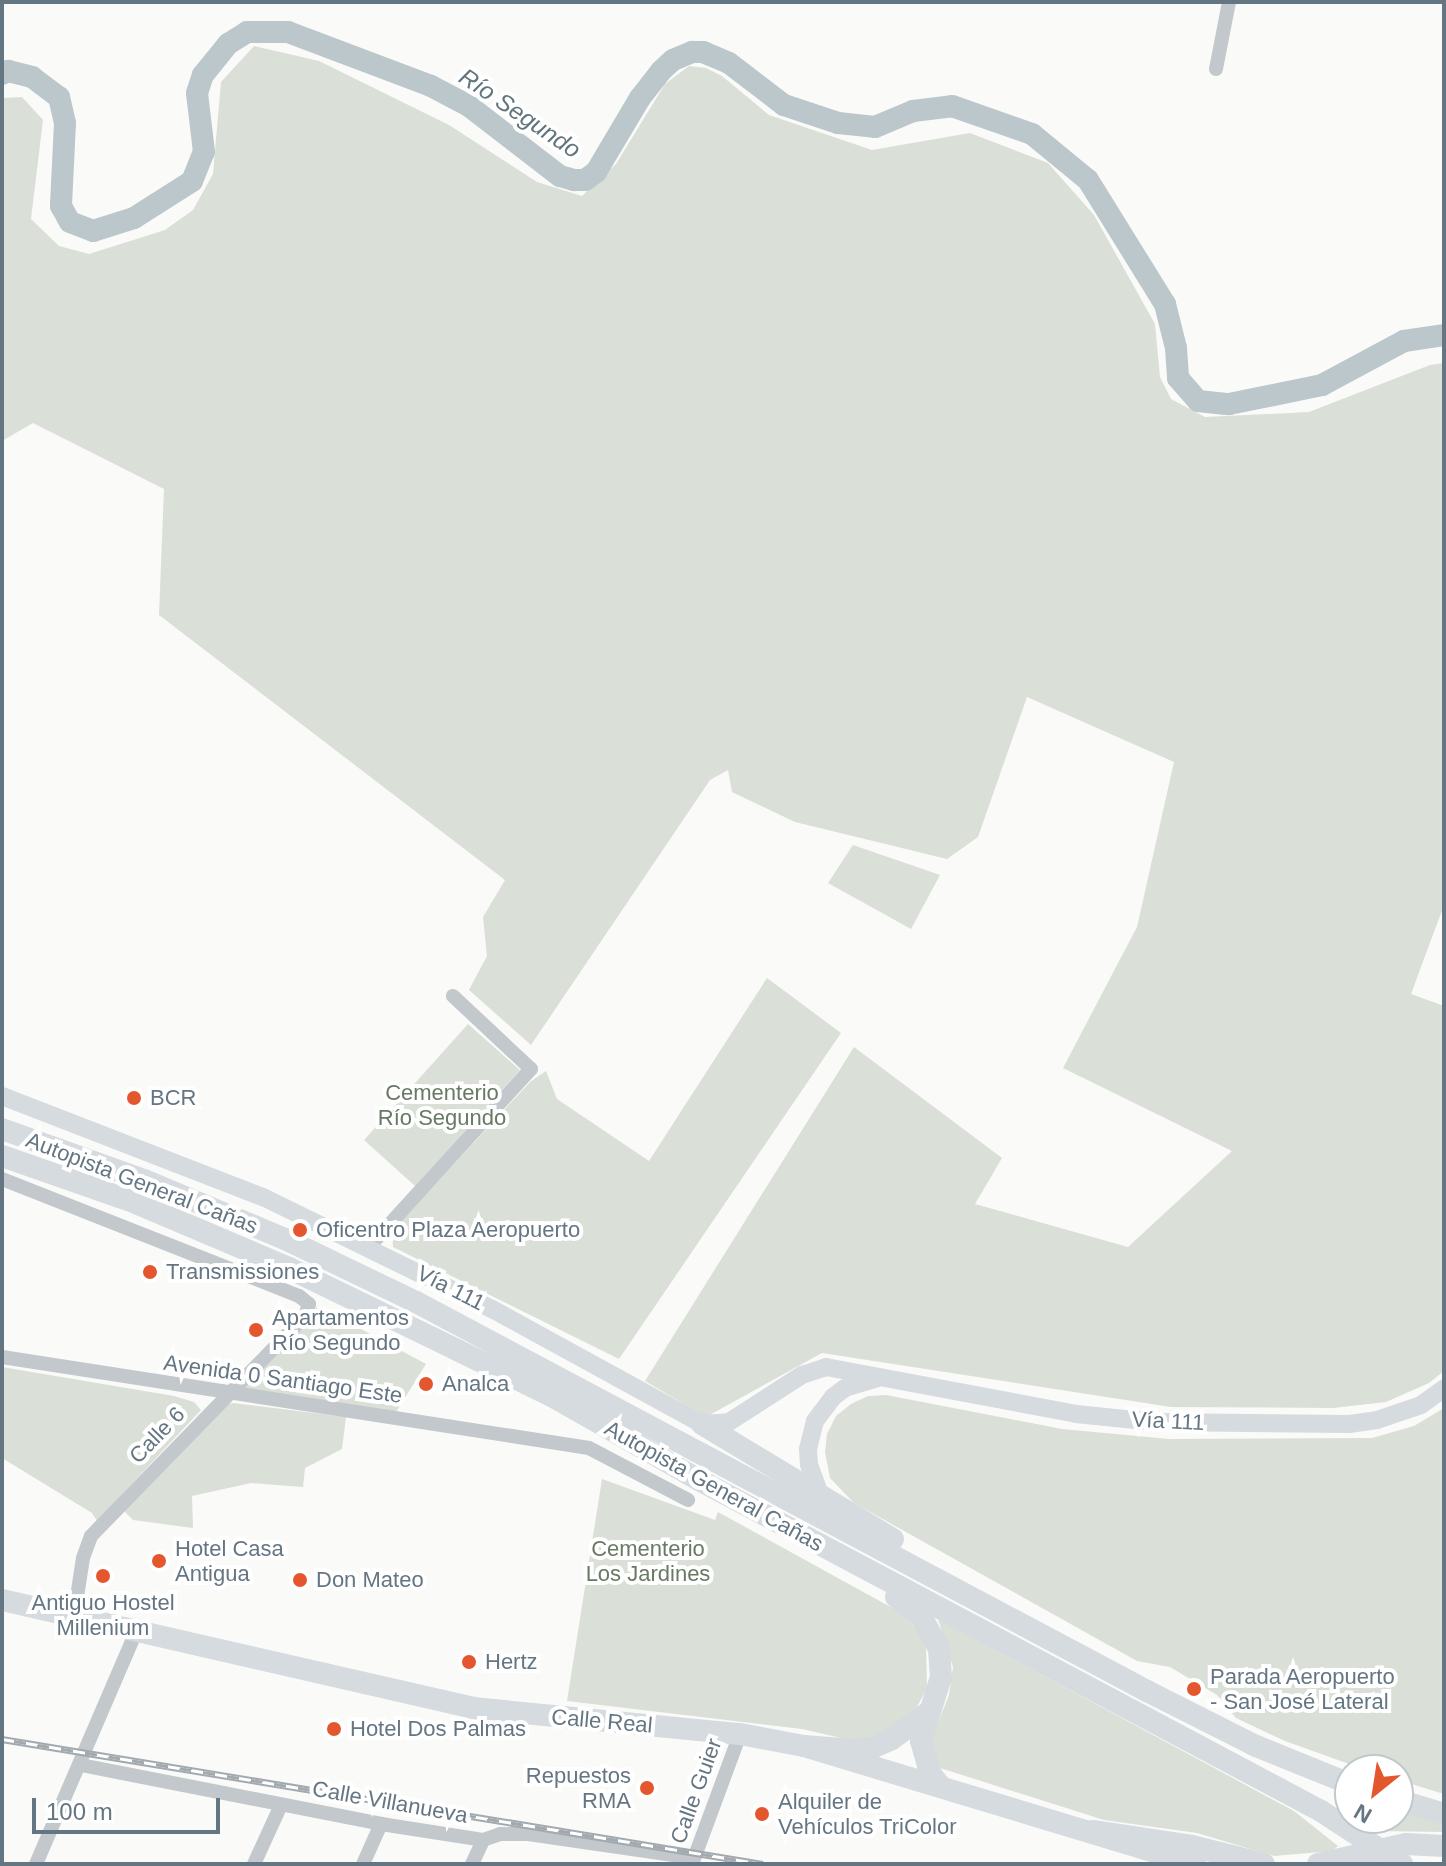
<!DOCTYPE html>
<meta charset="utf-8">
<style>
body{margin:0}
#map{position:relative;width:1446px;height:1866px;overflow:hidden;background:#fafaf8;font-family:Arial,sans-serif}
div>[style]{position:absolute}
.green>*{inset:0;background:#dadfd7}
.river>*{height:22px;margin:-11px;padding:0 11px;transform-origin:11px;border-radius:11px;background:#bbc7cb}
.minor>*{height:14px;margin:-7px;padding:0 7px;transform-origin:7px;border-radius:7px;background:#c3c8cc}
.secondary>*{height:18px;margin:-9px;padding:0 9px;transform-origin:9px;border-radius:9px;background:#d6dbdf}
.primary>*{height:22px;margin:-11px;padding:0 11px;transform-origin:11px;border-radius:11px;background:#d6dbdf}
.trunk>*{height:22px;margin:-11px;padding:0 11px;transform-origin:11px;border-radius:11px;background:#d6dbdf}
.rail>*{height:7px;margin-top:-3.5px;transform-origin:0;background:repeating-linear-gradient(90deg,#fff 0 12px,#a2aab0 0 24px);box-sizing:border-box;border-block:2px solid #a2aab0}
.dots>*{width:22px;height:22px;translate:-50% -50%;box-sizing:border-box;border:4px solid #fff;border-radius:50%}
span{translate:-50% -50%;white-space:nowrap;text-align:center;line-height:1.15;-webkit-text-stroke:8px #fff;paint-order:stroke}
.park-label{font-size:22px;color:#687a64}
.poi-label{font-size:22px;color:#657683}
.left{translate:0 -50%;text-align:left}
.right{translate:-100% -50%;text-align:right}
.street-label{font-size:22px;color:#657683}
.water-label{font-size:24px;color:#60757c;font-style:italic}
.frame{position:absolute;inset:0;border:4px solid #657683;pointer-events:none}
.north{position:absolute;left:1334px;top:1754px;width:80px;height:80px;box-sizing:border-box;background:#fff;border:2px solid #c1c8cd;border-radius:50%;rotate:210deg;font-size:22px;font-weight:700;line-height:32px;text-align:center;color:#657683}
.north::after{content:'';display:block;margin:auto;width:28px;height:36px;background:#e4572e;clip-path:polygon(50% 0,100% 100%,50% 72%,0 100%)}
.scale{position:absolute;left:32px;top:1798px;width:188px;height:36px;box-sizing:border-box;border:4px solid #657683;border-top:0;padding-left:10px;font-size:24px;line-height:28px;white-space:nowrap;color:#657683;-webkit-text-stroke:6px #fff;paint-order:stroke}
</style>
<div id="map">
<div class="green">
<div style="clip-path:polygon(254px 46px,319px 61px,449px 125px,537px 182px,582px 196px,616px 164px,665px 84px,689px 66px,706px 68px,722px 76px,769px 115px,872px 150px,970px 133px,1048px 163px,1094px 215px,1155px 324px,1160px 377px,1171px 399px,1205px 417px,1309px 412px,1430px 365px,1444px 363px,1444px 905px,1411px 994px,1444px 1006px,1444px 1371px,1429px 1383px,1386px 1402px,1333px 1408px,1171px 1407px,822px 1353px,706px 1417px,645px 1381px,854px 1047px,1002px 1158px,975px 1204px,1128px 1247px,1232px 1151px,1063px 1068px,1137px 927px,1174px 762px,1027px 697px,978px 837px,947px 859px,795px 822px,732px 792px,728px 770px,710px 780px,531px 1045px,469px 990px,487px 956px,483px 917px,505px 880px,159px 615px,164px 489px,33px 423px,2px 441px,2px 98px,22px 97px,43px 120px,31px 219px,59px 246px,89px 254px,165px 230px,193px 210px,213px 174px,221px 82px)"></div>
<div style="clip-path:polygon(853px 845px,940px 875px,911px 929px,828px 883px)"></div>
<div style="clip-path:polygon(767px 978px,841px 1033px,619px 1359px,393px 1247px,392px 1231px,530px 1082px,546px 1071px,557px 1099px,649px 1161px)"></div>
<div style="clip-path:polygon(468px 1024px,520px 1070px,415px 1186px,364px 1140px)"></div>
<div style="clip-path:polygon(318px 1306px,426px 1364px,396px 1412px,237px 1388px)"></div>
<div style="clip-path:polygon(2px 1367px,174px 1396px,194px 1402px,201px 1410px,97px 1521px,92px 1513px,2px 1458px)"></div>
<div style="clip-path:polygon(886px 1395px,1062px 1429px,1169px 1439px,1372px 1438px,1414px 1426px,1444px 1408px,1444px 1794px,1398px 1780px,1398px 1770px,1366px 1770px,1285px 1741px,1236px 1718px,1217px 1695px,1170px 1667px,1137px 1661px,854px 1503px,830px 1478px,825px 1452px,827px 1434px,836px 1416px,851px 1404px,868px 1396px)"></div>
<div style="clip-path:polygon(233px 1403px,346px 1417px,342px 1449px,305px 1468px,303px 1487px,251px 1483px,192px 1496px,193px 1528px,133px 1520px,124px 1511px,225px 1405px)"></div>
<div style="clip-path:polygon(602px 1479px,715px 1520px,718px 1512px,896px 1610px,917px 1629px,926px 1646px,927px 1688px,916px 1709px,895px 1729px,854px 1741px,802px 1729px,567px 1701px)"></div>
<div style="clip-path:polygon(938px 1619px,1294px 1811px,1338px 1846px,1332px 1851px,1274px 1856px,1197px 1833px,1104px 1820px,940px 1768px,932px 1753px,932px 1738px,949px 1695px,953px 1667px)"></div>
<div style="clip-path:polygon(1398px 1805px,1444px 1819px,1444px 1832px,1380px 1831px,1360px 1818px,1398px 1818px)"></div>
</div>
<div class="river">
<div style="left:2px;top:74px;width:7px;rotate:-27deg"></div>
<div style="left:8px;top:71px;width:25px;rotate:14deg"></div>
<div style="left:32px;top:77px;width:34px;rotate:37deg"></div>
<div style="left:59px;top:97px;width:27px;rotate:77deg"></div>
<div style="left:65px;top:123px;width:83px;rotate:92.8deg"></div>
<div style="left:61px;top:206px;width:18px;rotate:61deg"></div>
<div style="left:70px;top:222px;width:25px;rotate:21deg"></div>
<div style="left:93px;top:231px;width:43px;rotate:-17.6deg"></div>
<div style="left:134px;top:218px;width:69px;rotate:-32.5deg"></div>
<div style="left:192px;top:181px;width:31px;rotate:-68deg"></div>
<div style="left:204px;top:152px;width:59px;rotate:-96.8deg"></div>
<div style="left:197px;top:93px;width:19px;rotate:-72deg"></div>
<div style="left:203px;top:75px;width:40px;rotate:-51deg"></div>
<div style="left:228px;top:44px;width:22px;rotate:-32deg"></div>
<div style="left:247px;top:32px;width:41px"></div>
<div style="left:288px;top:32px;width:153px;rotate:20.7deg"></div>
<div style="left:431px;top:86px;width:43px;rotate:27.8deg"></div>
<div style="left:469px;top:106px;width:115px;rotate:37.6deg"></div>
<div style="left:560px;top:176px;width:15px;rotate:16deg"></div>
<div style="left:574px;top:180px;width:11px"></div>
<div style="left:585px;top:180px;width:14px;rotate:-36deg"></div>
<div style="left:596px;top:172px;width:86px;rotate:-59.3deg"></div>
<div style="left:640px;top:98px;width:34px;rotate:-52deg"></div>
<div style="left:661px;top:71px;width:16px;rotate:-43deg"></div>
<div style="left:673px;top:60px;width:21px;rotate:-23deg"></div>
<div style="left:692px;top:52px;width:11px"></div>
<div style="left:703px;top:52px;width:28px;rotate:23deg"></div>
<div style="left:729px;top:63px;width:69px;rotate:37.4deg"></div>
<div style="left:784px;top:105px;width:57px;rotate:18.4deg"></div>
<div style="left:838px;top:123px;width:37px;rotate:6deg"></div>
<div style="left:875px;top:127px;width:41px;rotate:-22.8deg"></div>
<div style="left:913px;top:111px;width:39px;rotate:-7deg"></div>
<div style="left:952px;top:106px;width:85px;rotate:19.3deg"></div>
<div style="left:1032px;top:134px;width:72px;rotate:39.4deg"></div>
<div style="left:1088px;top:180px;width:146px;rotate:58.2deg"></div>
<div style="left:1165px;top:304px;width:45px;rotate:76deg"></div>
<div style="left:1176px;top:348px;width:30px;rotate:86deg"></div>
<div style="left:1178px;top:378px;width:30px;rotate:49deg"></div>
<div style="left:1198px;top:401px;width:31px;rotate:6deg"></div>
<div style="left:1229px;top:404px;width:95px;rotate:-11.5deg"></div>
<div style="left:1322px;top:385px;width:93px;rotate:-28.2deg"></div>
<div style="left:1404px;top:341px;width:40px;rotate:-8.5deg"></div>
</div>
<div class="minor">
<div style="left:1216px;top:69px;width:68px;rotate:-79deg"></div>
<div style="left:2px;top:1179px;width:319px;rotate:21.5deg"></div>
<div style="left:299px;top:1296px;width:13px;rotate:39deg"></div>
<div style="left:309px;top:1304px;width:13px;rotate:108deg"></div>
<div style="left:305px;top:1316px;width:307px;rotate:134.2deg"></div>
<div style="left:91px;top:1536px;width:23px;rotate:110deg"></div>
<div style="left:83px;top:1558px;width:59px;rotate:98.8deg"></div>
<div style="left:368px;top:1248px;width:242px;rotate:-47.7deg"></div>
<div style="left:531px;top:1069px;width:107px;rotate:-136.9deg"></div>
<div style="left:2px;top:1357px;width:594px;rotate:8.81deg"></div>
<div style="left:589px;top:1448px;width:112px;rotate:27.7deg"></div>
<div style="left:81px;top:1765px;width:306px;rotate:11.1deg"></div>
<div style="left:381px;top:1824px;width:103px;rotate:8.9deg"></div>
<div style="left:483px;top:1840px;width:18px;rotate:-19deg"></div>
<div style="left:500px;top:1834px;width:28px"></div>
<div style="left:528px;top:1834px;width:168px;rotate:8.2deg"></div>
<div style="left:36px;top:1864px;width:255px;rotate:-66.7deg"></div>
<div style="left:254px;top:1864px;width:65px;rotate:-65.4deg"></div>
<div style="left:363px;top:1864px;width:44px;rotate:-65.8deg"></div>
<div style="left:472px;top:1864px;width:26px;rotate:-65deg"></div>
<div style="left:692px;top:1864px;width:139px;rotate:-69.7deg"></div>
</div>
<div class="secondary">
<div style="left:2px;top:1096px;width:280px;rotate:21.2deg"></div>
<div style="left:263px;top:1197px;width:255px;rotate:26.1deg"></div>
<div style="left:492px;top:1309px;width:239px;rotate:28.7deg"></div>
<div style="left:702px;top:1424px;width:27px;rotate:-4deg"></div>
<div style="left:729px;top:1422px;width:87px;rotate:-32.8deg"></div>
<div style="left:802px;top:1375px;width:25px;rotate:-18deg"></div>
<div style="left:826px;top:1367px;width:254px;rotate:10.6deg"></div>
<div style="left:1076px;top:1414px;width:79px;rotate:5.8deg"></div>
<div style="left:1155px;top:1422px;width:194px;rotate:0.6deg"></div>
<div style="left:1349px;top:1424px;width:28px;rotate:-8deg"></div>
<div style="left:1377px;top:1420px;width:46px;rotate:-18.8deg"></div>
<div style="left:1421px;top:1405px;width:29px;rotate:-36deg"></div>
<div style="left:819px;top:1492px;width:30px;rotate:-110deg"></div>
<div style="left:809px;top:1464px;width:15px;rotate:-94deg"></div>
<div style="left:808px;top:1449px;width:29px;rotate:-76deg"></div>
<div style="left:815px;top:1421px;width:30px;rotate:-53deg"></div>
<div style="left:833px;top:1397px;width:15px;rotate:-37deg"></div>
<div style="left:845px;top:1388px;width:34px;rotate:-17deg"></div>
</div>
<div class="primary">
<div style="left:2px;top:1600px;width:483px;rotate:12.9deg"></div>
<div style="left:473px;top:1708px;width:268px;rotate:5.6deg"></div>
<div style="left:740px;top:1734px;width:65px;rotate:10.6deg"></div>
<div style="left:804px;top:1746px;width:409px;rotate:16.8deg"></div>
</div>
<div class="trunk">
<div style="left:2px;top:1129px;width:151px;rotate:19.8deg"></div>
<div style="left:144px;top:1180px;width:153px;rotate:22.7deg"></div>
<div style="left:285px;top:1239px;width:145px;rotate:25.7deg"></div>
<div style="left:416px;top:1302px;width:828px;rotate:28.02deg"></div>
<div style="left:1147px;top:1691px;width:122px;rotate:26.8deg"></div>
<div style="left:1256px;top:1746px;width:101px;rotate:22deg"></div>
<div style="left:2px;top:1156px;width:142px;rotate:19.3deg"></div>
<div style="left:136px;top:1203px;width:166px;rotate:23deg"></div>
<div style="left:289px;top:1268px;width:298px;rotate:26deg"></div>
<div style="left:557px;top:1399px;width:163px;rotate:29.7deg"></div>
<div style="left:699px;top:1480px;width:705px;rotate:28.02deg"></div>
<div style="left:1321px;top:1811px;width:97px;rotate:33.2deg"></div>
<div style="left:702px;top:1424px;width:223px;rotate:31.1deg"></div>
<div style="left:896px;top:1597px;width:33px;rotate:39deg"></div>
<div style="left:922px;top:1618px;width:35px;rotate:61deg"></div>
<div style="left:939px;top:1649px;width:28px;rotate:86deg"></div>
<div style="left:941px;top:1677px;width:67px;rotate:107.4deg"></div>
<div style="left:921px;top:1741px;width:33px;rotate:74deg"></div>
<div style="left:930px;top:1773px;width:16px;rotate:52deg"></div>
<div style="left:804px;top:1746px;width:50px;rotate:4.6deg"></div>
<div style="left:854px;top:1750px;width:20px;rotate:-9deg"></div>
<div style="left:874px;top:1747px;width:20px;rotate:-24deg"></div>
<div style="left:892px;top:1739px;width:47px;rotate:-36.4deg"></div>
<div style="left:1398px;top:1800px;width:48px;rotate:16.9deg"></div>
<div style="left:1093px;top:1831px;width:100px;rotate:8.6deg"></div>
<div style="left:1192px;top:1846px;width:74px;rotate:14deg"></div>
<div style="left:1318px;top:1864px;width:90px;rotate:-12.8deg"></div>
<div style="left:1406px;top:1844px;width:38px;rotate:3deg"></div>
</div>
<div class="rail">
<div style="left:2px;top:1739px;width:771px;rotate:9.33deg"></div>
</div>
<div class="dots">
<div style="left:134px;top:1098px;background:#e4572e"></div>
<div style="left:300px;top:1230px;background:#e4572e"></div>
<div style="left:150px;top:1272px;background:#e4572e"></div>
<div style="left:256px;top:1330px;background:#e4572e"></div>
<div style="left:426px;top:1384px;background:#e4572e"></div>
<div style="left:159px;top:1561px;background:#e4572e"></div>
<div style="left:103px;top:1576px;background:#e4572e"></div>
<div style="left:300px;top:1580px;background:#e4572e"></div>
<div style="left:469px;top:1662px;background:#e4572e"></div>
<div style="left:1194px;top:1689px;background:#e4572e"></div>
<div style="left:334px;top:1729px;background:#e4572e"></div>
<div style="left:647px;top:1788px;background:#e4572e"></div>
<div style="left:762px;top:1814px;background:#e4572e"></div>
</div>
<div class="park-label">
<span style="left:442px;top:1105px">Cementerio<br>Río Segundo</span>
<span style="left:648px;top:1561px">Cementerio<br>Los Jardines</span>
</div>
<div class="poi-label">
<span class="left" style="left:150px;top:1098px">BCR</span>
<span class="left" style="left:316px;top:1230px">Oficentro Plaza Aeropuerto</span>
<span class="left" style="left:166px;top:1272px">Transmissiones</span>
<span class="left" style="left:272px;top:1330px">Apartamentos<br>Río Segundo</span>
<span class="left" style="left:442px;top:1384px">Analca</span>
<span class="left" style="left:175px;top:1561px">Hotel Casa<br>Antigua</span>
<span class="left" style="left:316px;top:1580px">Don Mateo</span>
<span style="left:103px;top:1615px">Antiguo Hostel<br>Millenium</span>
<span class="left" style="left:485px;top:1662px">Hertz</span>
<span class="left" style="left:1210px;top:1689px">Parada Aeropuerto<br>- San José Lateral</span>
<span class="left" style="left:350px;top:1729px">Hotel Dos Palmas</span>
<span class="right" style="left:631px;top:1788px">Repuestos<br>RMA</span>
<span class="left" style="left:778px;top:1814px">Alquiler de<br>Vehículos TriColor</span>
</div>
<div class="street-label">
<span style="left:142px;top:1183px;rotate:21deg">Autopista General Cañas</span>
<span style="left:451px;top:1288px;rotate:27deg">Vía 111</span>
<span style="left:283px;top:1379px;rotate:8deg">Avenida 0 Santiago Este</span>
<span style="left:1168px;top:1421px;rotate:3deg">Vía 111</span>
<span style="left:157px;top:1435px;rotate:-46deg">Calle 6</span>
<span style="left:714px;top:1486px;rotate:29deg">Autopista General Cañas</span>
<span style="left:602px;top:1721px;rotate:5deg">Calle Real</span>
<span style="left:696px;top:1791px;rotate:-70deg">Calle Guier</span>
<span style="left:390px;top:1802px;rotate:10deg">Calle Villanueva</span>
</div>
<div class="water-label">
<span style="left:520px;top:113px;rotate:34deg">Río Segundo</span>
</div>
<div class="frame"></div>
<div class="north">N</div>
<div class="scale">100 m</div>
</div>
